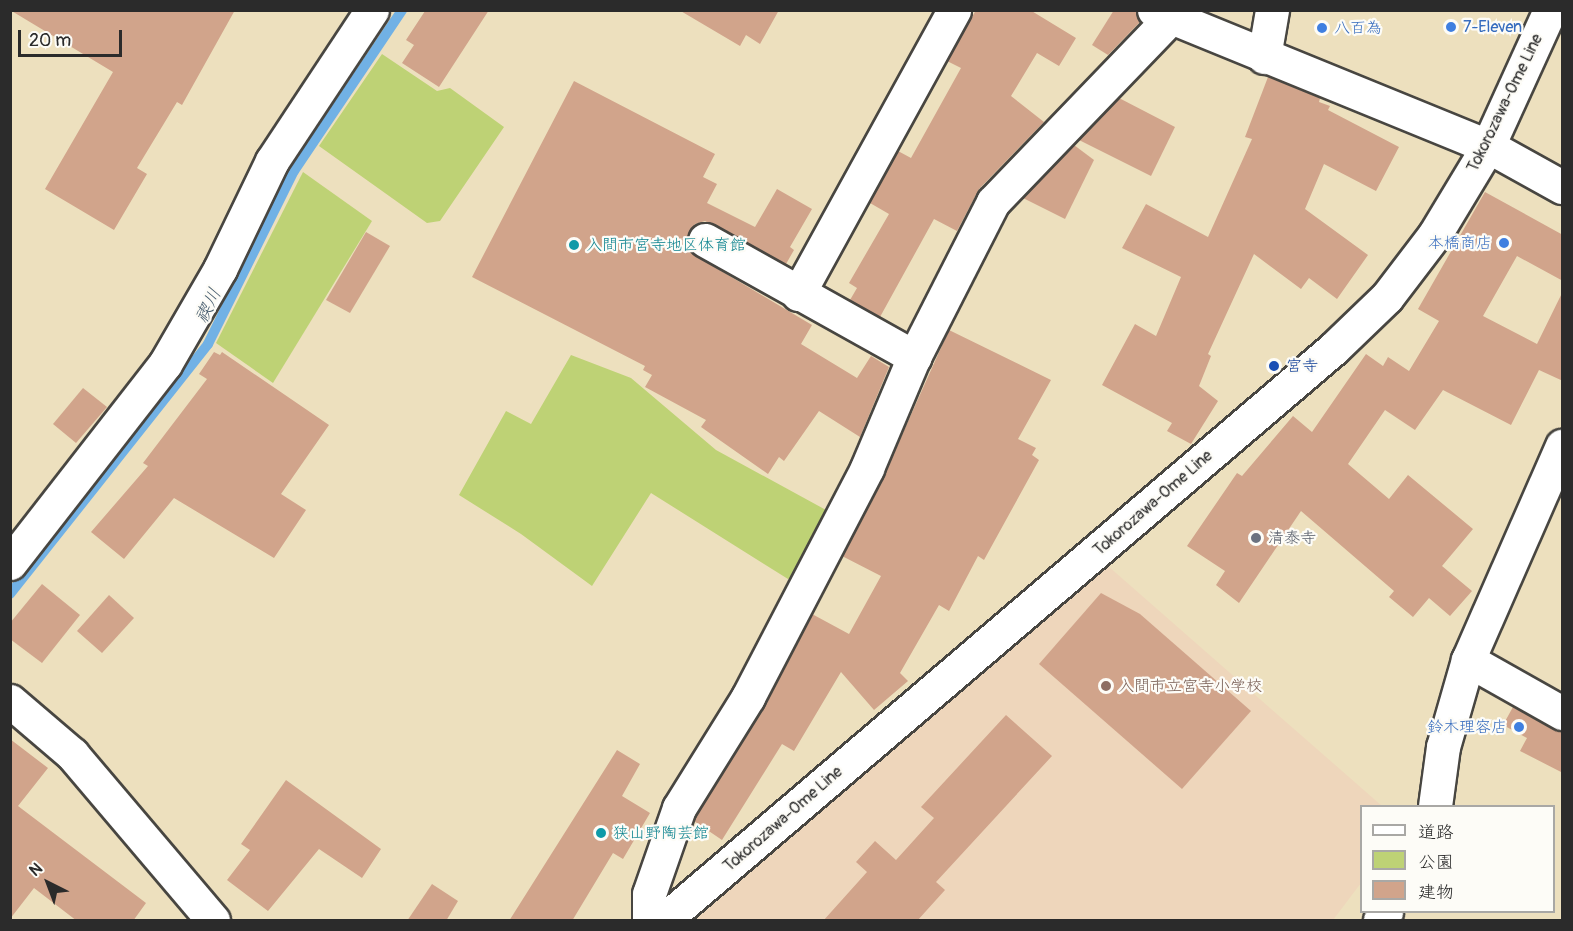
<!DOCTYPE html>
<meta charset="utf-8">
<style>
body{margin:0}
#map{position:relative;width:1573px;height:931px;overflow:hidden;background:#ede0be;font-family:Pangolin,"Klee One",sans-serif}
div>[style]{position:absolute}
.built>*{inset:0;background:#eed6bb}
.green>*{inset:0;background:#bed275}
.stream>*{height:10px;margin:-5px;padding:0 5px;transform-origin:5px;border-radius:5px;background:#71b1e5}
.building>*{inset:0;background:#d1a48b}
.roads{filter:drop-shadow(2px 0 #484641) drop-shadow(-2px 0 #484641) drop-shadow(0 2px #484641) drop-shadow(0 -2px #484641)}
.street>*{height:33px;margin:-16.5px;padding:0 16.5px;transform-origin:16.5px;border-radius:16.5px;background:#fff}
.secondary>*{height:33px;margin:-16.5px;padding:0 16.5px;transform-origin:16.5px;border-radius:16.5px;background:#fff}
.dots>*{width:16px;height:16px;translate:-50% -50%;box-sizing:border-box;border:3px solid #fdfcf7;border-radius:50%}
span{translate:-50% -50%;white-space:nowrap;text-align:center;line-height:1.15;-webkit-text-stroke:4.5px #fdfcf7;paint-order:stroke}
.shop-label{font-size:16px;color:#366cbe}
.left{translate:0 -50%;text-align:left}
.right{translate:-100% -50%;text-align:right}
.street-label{font-size:16px;color:#2b2b2b}
.culture-label{font-size:16px;color:#0d838f}
.transit-label{font-size:16px;color:#164399}
.worship-label{font-size:16px;color:#5b616d}
.education-label{font-size:16px;color:#785e54}
.water-label{font-size:18px;color:#445a6c;font-style:italic}
.frame{position:absolute;inset:0;border:12px solid #2b2b2b;pointer-events:none}
.legend{position:absolute;left:1360px;top:805px;width:195px;height:108px;box-sizing:border-box;background:#fdfcf7;border:2px solid #a9a8a5;margin:0;padding:8px 10px;list-style:none;font-size:18px;color:#2b2b2b}
.legend li{display:flex;align-items:center;gap:12px;height:30px}
.legend b{width:30px;border:2px solid #a9a8a5}
.north{position:absolute;left:18px;top:853px;width:60px;height:60px;-webkit-text-stroke:4px #fdfcf7;paint-order:stroke;rotate:318deg;font-size:16px;font-weight:700;line-height:24px;text-align:center;color:#2b2b2b}
.north::after{content:'';display:block;margin:auto;width:21px;height:27px;background:#2b2b2b;clip-path:polygon(50% 0,100% 100%,50% 72%,0 100%)}
.scale{position:absolute;left:18px;top:30px;width:104px;height:27px;box-sizing:border-box;border:3px solid #2b2b2b;border-top:0;padding-left:8px;font-size:18px;line-height:21px;white-space:nowrap;color:#2b2b2b;-webkit-text-stroke:4px #fdfcf7;paint-order:stroke}
</style>
<div id="map">
<div class="built">
<div style="clip-path:polygon(1108px 566px,1382px 806px,1362px 806px,1361px 883px,1333px 920px,695px 920px)"></div>
</div>
<div class="green">
<div style="clip-path:polygon(382px 54px,437px 91px,450px 88px,504px 127px,440px 221px,427px 223px,319px 146px)"></div>
<div style="clip-path:polygon(303px 172px,372px 221px,273px 383px,216px 343px)"></div>
<div style="clip-path:polygon(571px 355px,631px 378px,716px 450px,837px 516px,807px 573px,788px 579px,651px 493px,592px 586px,521px 534px,459px 495px,506px 411px,531px 424px)"></div>
</div>
<div class="stream">
<div style="left:10px;top:594px;width:319px;rotate:-51.6deg"></div>
<div style="left:208px;top:344px;width:193px;rotate:-63.6deg"></div>
<div style="left:294px;top:171px;width:194px;rotate:-56.1deg"></div>
</div>
<div class="building">
<div style="clip-path:polygon(10px 10px,235px 10px,182px 105px,177px 102px,137px 168px,147px 174px,114px 230px,45px 189px,113px 72px)"></div>
<div style="clip-path:polygon(432px 10px,489px 10px,439px 87px,402px 63px,414px 45px,406px 40px,425px 11px)"></div>
<div style="clip-path:polygon(679px 10px,779px 10px,760px 44px,746px 35px,740px 46px)"></div>
<div style="clip-path:polygon(976px 10px,1030px 10px,1076px 38px,1059px 66px,1037px 53px,1011px 96px,1044px 122px,979px 189px,957px 231px,934px 219px,880px 317px,850px 300px,857px 288px,849px 283px,889px 214px,870px 203px,898px 151px,911px 158px,961px 68px,947px 61px)"></div>
<div style="clip-path:polygon(1114px 10px,1136px 10px,1140px 22px,1108px 55px,1092px 45px)"></div>
<div style="clip-path:polygon(1268px 77px,1320px 98px,1319px 102px,1330px 106px,1328px 110px,1399px 147px,1376px 191px,1324px 164px,1305px 209px,1368px 255px,1337px 299px,1309px 278px,1301px 289px,1254px 254px,1208px 354px,1211px 356px,1199px 386px,1218px 401px,1191px 444px,1167px 431px,1172px 423px,1102px 385px,1135px 324px,1156px 336px,1181px 277px,1122px 248px,1146px 204px,1208px 237px,1252px 139px,1245px 137px)"></div>
<div style="clip-path:polygon(574px 81px,715px 154px,703px 177px,717px 184px,707px 203px,755px 227px,777px 189px,812px 209px,790px 247px,794px 250px,786px 264px,705px 221px,695px 224px,686px 241px,696px 256px,812px 325px,801px 344px,857px 378px,871px 356px,889px 367px,860px 437px,819px 411px,784px 461px,779px 457px,768px 474px,701px 427px,706px 420px,645px 387px,652px 375px,643px 370px,645px 366px,472px 277px)"></div>
<div style="clip-path:polygon(1119px 98px,1175px 127px,1151px 176px,1079px 140px)"></div>
<div style="clip-path:polygon(1074px 145px,1094px 160px,1065px 219px,1023px 198px)"></div>
<div style="clip-path:polygon(1485px 192px,1563px 235px,1563px 281px,1517px 256px,1483px 316px,1537px 344px,1563px 291px,1563px 381px,1539px 370px,1511px 425px,1443px 390px,1415px 430px,1385px 410px,1348px 464px,1389px 499px,1408px 475px,1473px 529px,1442px 566px,1472px 591px,1450px 616px,1429px 598px,1413px 617px,1389px 597px,1394px 591px,1301px 511px,1239px 603px,1216px 585px,1225px 571px,1187px 546px,1237px 473px,1242px 476px,1293px 416px,1312px 432px,1366px 354px,1383px 366px,1388px 357px,1409px 371px,1439px 321px,1418px 309px)"></div>
<div style="clip-path:polygon(366px 232px,390px 246px,350px 313px,326px 300px)"></div>
<div style="clip-path:polygon(949px 330px,1051px 380px,1018px 439px,1036px 448px,1032px 455px,1039px 460px,984px 560px,978px 556px,949px 611px,939px 605px,900px 673px,908px 681px,874px 710px,841px 672px,794px 751px,782px 744px,722px 840px,694px 821px,696px 816px,764px 707px,812px 614px,849px 634px,881px 576px,842px 556px,884px 475px)"></div>
<div style="clip-path:polygon(214px 352px,220px 355px,222px 352px,329px 425px,281px 494px,306px 510px,274px 558px,174px 498px,124px 559px,91px 532px,148px 466px,143px 463px,207px 379px,199px 374px)"></div>
<div style="clip-path:polygon(83px 388px,107px 407px,76px 443px,53px 424px)"></div>
<div style="clip-path:polygon(42px 584px,80px 615px,42px 663px,10px 639px,10px 623px)"></div>
<div style="clip-path:polygon(1101px 593px,1140px 614px,1251px 711px,1182px 789px,1039px 664px)"></div>
<div style="clip-path:polygon(109px 595px,134px 618px,102px 653px,77px 631px)"></div>
<div style="clip-path:polygon(1513px 707px,1563px 732px,1563px 773px,1520px 751px,1527px 738px,1503px 725px)"></div>
<div style="clip-path:polygon(1006px 715px,1052px 756px,936px 882px,945px 890px,917px 921px,823px 921px,867px 872px,856px 862px,875px 841px,896px 860px,934px 818px,921px 807px)"></div>
<div style="clip-path:polygon(10px 739px,48px 768px,18px 806px,146px 903px,133px 921px,77px 921px,34px 888px,10px 919px)"></div>
<div style="clip-path:polygon(617px 750px,640px 764px,622px 796px,650px 813px,623px 859px,613px 853px,572px 921px,509px 921px)"></div>
<div style="clip-path:polygon(286px 780px,381px 849px,362px 878px,319px 849px,268px 911px,227px 880px,250px 850px,241px 844px)"></div>
<div style="clip-path:polygon(432px 884px,458px 901px,446px 921px,407px 921px)"></div>
</div>
<div class="roads">
<div class="street">
<div style="left:1264px;top:57px;width:48px;rotate:-80.3deg"></div>
<div style="left:705px;top:240px;width:240px;rotate:29.2deg"></div>
<div style="left:798px;top:294px;width:324px;rotate:-61.2deg"></div>
<div style="left:10px;top:563px;width:252px;rotate:-52.1deg"></div>
<div style="left:165px;top:364px;width:110px;rotate:-59.9deg"></div>
<div style="left:220px;top:269px;width:120px;rotate:-64.3deg"></div>
<div style="left:272px;top:161px;width:181px;rotate:-56.5deg"></div>
<div style="left:1468px;top:660px;width:108px;rotate:29.4deg"></div>
<div style="left:649px;top:920px;width:26px;rotate:-90deg"></div>
<div style="left:649px;top:894px;width:91px;rotate:-70.8deg"></div>
<div style="left:679px;top:808px;width:131px;rotate:-58.1deg"></div>
<div style="left:748px;top:697px;width:258px;rotate:-62.5deg"></div>
<div style="left:867px;top:468px;width:121px;rotate:-67.1deg"></div>
<div style="left:914px;top:357px;width:174px;rotate:-63deg"></div>
<div style="left:993px;top:202px;width:255px;rotate:-46.1deg"></div>
</div>
<div class="secondary">
<div style="left:1154px;top:10px;width:361px;rotate:22.2deg"></div>
<div style="left:1488px;top:146px;width:85px;rotate:29deg"></div>
<div style="left:10px;top:701px;width:82px;rotate:40.5deg"></div>
<div style="left:72px;top:754px;width:218px;rotate:49.7deg"></div>
<div style="left:1435px;top:806px;width:60px;rotate:-82.3deg"></div>
<div style="left:1443px;top:747px;width:91px;rotate:-74deg"></div>
<div style="left:1468px;top:660px;width:234px;rotate:-66.3deg"></div>
<div style="left:664px;top:920px;width:880px;rotate:-40.48deg"></div>
<div style="left:1333px;top:349px;width:75px;rotate:-43.9deg"></div>
<div style="left:1387px;top:297px;width:79px;rotate:-52.7deg"></div>
<div style="left:1435px;top:234px;width:103px;rotate:-58.9deg"></div>
<div style="left:1488px;top:146px;width:149px;rotate:-65.5deg"></div>
<div style="left:1380px;top:920px;width:10px;rotate:-53deg"></div>
</div>
</div>
<div class="dots">
<div style="left:1451px;top:27px;background:#3f7fe0"></div>
<div style="left:1322px;top:28px;background:#3f7fe0"></div>
<div style="left:1504px;top:243px;background:#3f7fe0"></div>
<div style="left:574px;top:245px;background:#0f9aa8"></div>
<div style="left:1274px;top:366px;background:#1a4fb4"></div>
<div style="left:1256px;top:538px;background:#6b7280"></div>
<div style="left:1106px;top:686px;background:#8d6e63"></div>
<div style="left:1519px;top:727px;background:#3f7fe0"></div>
<div style="left:601px;top:833px;background:#0f9aa8"></div>
</div>
<div class="shop-label">
<span class="left" style="left:1463px;top:27px">7-Eleven</span>
<span class="left" style="left:1334px;top:28px">八百為</span>
<span class="right" style="left:1492px;top:243px">本橋商店</span>
<span class="right" style="left:1507px;top:727px">鈴木理容店</span>
</div>
<div class="street-label">
<span style="left:1505px;top:103px;rotate:-64deg">Tokorozawa-Ome Line</span>
<span style="left:1153px;top:503px;rotate:-41deg">Tokorozawa-Ome Line</span>
<span style="left:783px;top:819px;rotate:-41deg">Tokorozawa-Ome Line</span>
</div>
<div class="culture-label">
<span class="left" style="left:586px;top:245px">入間市宮寺地区体育館</span>
<span class="left" style="left:613px;top:833px">狭山野陶芸館</span>
</div>
<div class="transit-label">
<span class="left" style="left:1286px;top:366px">宮寺</span>
</div>
<div class="worship-label">
<span class="left" style="left:1268px;top:538px">清泰寺</span>
</div>
<div class="education-label">
<span class="left" style="left:1118px;top:686px">入間市立宮寺小学校</span>
</div>
<div class="water-label">
<span style="left:209px;top:306px;rotate:-64deg">禊川</span>
</div>
<div class="frame"></div>
<ul class="legend">
<li><b style="height:8px;background:#fff"></b>道路</li>
<li><b style="height:16px;background:#bed275"></b>公園</li>
<li><b style="height:16px;background:#d1a48b"></b>建物</li>
</ul>
<div class="north">N</div>
<div class="scale">20 m</div>
</div>
